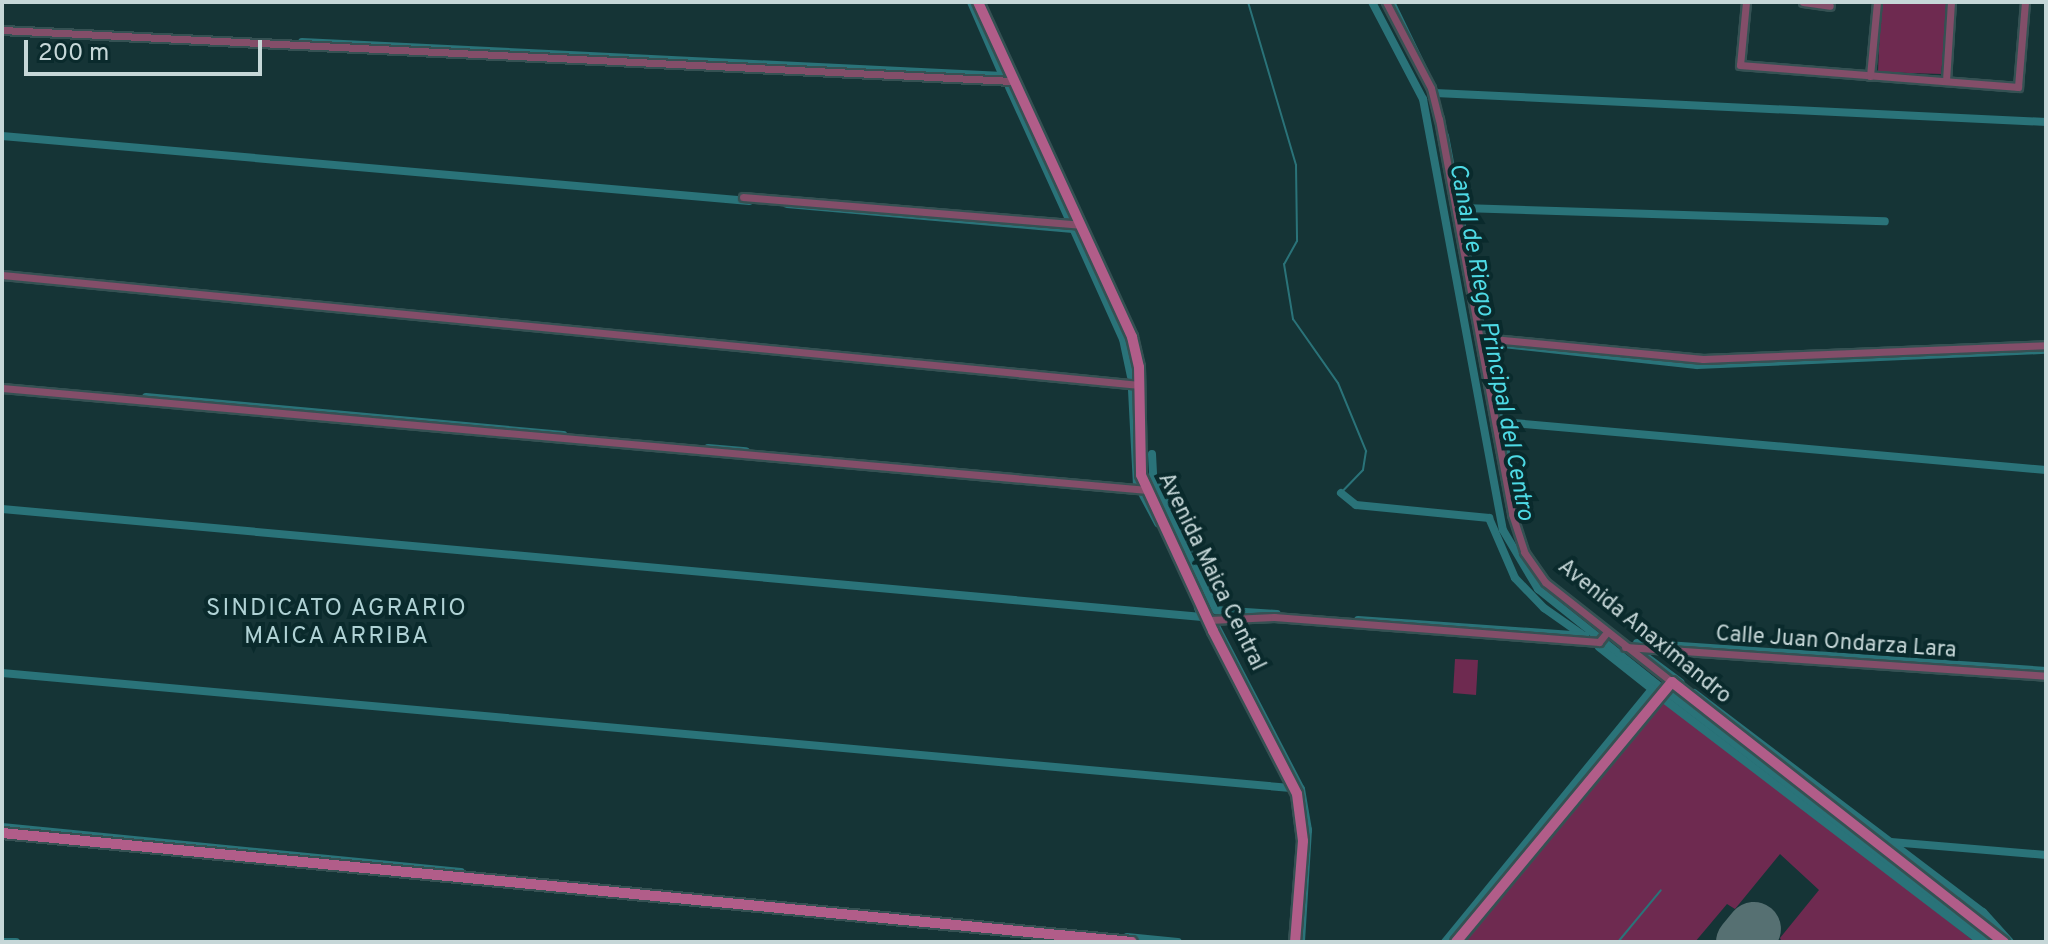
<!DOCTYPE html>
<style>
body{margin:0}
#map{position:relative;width:2048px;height:944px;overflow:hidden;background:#153436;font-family:Overpass,sans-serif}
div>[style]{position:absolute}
.green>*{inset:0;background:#6e2a50}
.stream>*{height:2px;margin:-1px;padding:0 1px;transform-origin:1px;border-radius:1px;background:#2a7379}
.canal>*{height:8px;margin:-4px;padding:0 4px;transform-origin:4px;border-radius:4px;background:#2a7379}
.runway>*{height:54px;margin:-27px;padding:0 27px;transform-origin:27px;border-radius:27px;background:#567072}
.roads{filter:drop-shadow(2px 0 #355153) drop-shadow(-2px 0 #355153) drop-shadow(0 2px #355153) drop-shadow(0 -2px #355153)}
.street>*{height:7px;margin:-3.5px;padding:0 3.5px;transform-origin:3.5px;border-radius:3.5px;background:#834e69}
.secondary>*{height:10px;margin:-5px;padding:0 5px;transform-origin:5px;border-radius:5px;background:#b15d89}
span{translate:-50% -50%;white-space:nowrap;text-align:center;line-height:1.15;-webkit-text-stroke:8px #0a2a2c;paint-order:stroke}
.street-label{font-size:22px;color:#c6d7d8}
.water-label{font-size:24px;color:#4edae5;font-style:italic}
.neighbourhood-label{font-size:24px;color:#b0d2d5;letter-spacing:2px}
.frame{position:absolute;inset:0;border:4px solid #c6d7d8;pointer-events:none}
.scale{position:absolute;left:24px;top:40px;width:238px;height:36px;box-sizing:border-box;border:4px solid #c6d7d8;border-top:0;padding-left:10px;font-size:24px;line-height:28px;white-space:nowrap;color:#c6d7d8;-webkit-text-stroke:6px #0a2a2c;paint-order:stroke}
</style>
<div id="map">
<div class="green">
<div style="clip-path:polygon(1881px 2px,1949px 2px,1941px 74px,1878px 72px)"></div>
<div style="clip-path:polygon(1455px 659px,1478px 660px,1476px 695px,1453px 693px)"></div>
<div style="clip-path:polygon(1662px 701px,1824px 824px,1975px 942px,1782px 942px,1780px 938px,1819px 890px,1780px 854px,1735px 909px,1727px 904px,1695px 942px,1462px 942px)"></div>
</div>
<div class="stream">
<div style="left:1248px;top:2px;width:170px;rotate:73.6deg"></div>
<div style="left:1296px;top:165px;width:76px;rotate:89.2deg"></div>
<div style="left:1297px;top:241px;width:26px;rotate:119deg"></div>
<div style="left:1284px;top:264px;width:56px;rotate:80.7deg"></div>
<div style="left:1293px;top:319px;width:78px;rotate:54.9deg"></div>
<div style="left:1338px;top:383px;width:74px;rotate:67.6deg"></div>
<div style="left:1366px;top:451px;width:19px;rotate:99deg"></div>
<div style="left:1363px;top:470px;width:32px;rotate:134deg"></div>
<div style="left:1618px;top:942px;width:67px;rotate:-50.4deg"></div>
</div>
<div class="canal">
<div style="left:1372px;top:2px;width:110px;rotate:62.3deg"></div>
<div style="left:1423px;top:99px;width:438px;rotate:79.5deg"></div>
<div style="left:1503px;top:530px;width:69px;rotate:59.3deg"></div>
<div style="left:1538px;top:589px;width:155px;rotate:38.7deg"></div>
<div style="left:1391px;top:2px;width:101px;rotate:64.2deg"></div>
<div style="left:1435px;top:93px;width:612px;rotate:2.72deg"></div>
<div style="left:302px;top:42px;width:702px;rotate:2.78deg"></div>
<div style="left:1003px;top:76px;width:81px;rotate:-113.4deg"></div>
<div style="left:1009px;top:87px;width:145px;rotate:65.6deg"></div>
<div style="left:2px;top:136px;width:750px;rotate:4.97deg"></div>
<div style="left:1445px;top:136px;width:198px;rotate:79.3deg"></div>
<div style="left:787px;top:204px;width:287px;rotate:5deg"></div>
<div style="left:1462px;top:208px;width:423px;rotate:1.8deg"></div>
<div style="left:1073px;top:228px;width:122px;rotate:65.8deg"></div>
<div style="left:1123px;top:339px;width:38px;rotate:78deg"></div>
<div style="left:1484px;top:342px;width:214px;rotate:6.2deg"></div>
<div style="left:1697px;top:365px;width:349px;rotate:-2.5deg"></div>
<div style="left:1484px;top:342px;width:148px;rotate:78.7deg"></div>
<div style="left:1132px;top:390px;width:94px;rotate:87deg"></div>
<div style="left:146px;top:397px;width:419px;rotate:5.2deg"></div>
<div style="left:1502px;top:422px;width:546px;rotate:5.04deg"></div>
<div style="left:708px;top:448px;width:38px;rotate:5deg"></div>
<div style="left:1152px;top:454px;width:21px;rotate:87deg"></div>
<div style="left:1153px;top:475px;width:149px;rotate:65deg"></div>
<div style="left:1216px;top:610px;width:61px;rotate:3.8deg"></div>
<div style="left:1341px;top:493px;width:19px;rotate:39deg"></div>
<div style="left:1356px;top:505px;width:134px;rotate:5.6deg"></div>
<div style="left:1489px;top:518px;width:65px;rotate:66.6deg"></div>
<div style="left:1515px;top:578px;width:42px;rotate:46deg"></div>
<div style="left:1544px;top:608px;width:49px;rotate:35deg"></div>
<div style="left:1143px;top:495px;width:32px;rotate:62deg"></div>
<div style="left:2px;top:509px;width:1205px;rotate:5.14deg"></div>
<div style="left:1202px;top:617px;width:10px;rotate:-114deg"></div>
<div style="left:1358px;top:620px;width:228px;rotate:4deg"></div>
<div style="left:1215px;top:624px;width:186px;rotate:62.5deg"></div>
<div style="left:1301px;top:789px;width:42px;rotate:80.3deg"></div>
<div style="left:1308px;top:830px;width:112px;rotate:93.6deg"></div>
<div style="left:1637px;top:643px;width:410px;rotate:3.9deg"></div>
<div style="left:1641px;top:653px;width:49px;rotate:36.6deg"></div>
<div style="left:2px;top:673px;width:1294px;rotate:5.1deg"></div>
<div style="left:1694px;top:693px;width:363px;rotate:37.2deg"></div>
<div style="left:1983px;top:912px;width:40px;rotate:48deg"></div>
<div style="left:1671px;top:695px;width:406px;rotate:37.5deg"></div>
<div style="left:1665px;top:700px;width:399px;rotate:37.4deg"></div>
<div style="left:2px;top:827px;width:461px;rotate:5.6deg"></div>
<div style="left:1891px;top:842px;width:156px;rotate:4.8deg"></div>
<div style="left:1127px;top:937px;width:51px;rotate:5.6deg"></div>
<div style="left:2px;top:942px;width:14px"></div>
<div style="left:1445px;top:942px;width:327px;rotate:-50.7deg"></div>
<div style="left:1652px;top:689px;width:68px;rotate:-141.6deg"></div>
</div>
<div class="runway">
<div style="left:1743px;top:942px;width:17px;rotate:-50deg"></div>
</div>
<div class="roads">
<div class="street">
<div style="left:1386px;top:2px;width:97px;rotate:62.4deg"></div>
<div style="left:1431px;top:88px;width:32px;rotate:76deg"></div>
<div style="left:1439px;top:119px;width:402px;rotate:79.5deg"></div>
<div style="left:1512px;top:514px;width:40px;rotate:72deg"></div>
<div style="left:1524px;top:552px;width:37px;rotate:55deg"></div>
<div style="left:1545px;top:582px;width:162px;rotate:38.2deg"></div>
<div style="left:1746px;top:2px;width:63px;rotate:95.4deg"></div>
<div style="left:1740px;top:65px;width:279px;rotate:4.5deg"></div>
<div style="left:2018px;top:87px;width:85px;rotate:-85.3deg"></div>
<div style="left:1803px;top:2px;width:27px;rotate:8deg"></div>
<div style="left:2px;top:30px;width:1010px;rotate:2.89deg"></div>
<div style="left:1870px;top:76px;width:74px;rotate:-84.6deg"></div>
<div style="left:1946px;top:81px;width:79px;rotate:-86.4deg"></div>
<div style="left:743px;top:197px;width:338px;rotate:4.7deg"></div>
<div style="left:2px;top:275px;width:1143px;rotate:5.52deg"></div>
<div style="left:1482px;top:338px;width:222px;rotate:5.4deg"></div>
<div style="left:1703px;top:359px;width:343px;rotate:-2.3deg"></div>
<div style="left:2px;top:388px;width:1150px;rotate:5.09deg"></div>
<div style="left:1209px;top:620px;width:65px;rotate:-2.6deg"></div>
<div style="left:1274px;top:617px;width:326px;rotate:4.4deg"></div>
<div style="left:1599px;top:642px;width:13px;rotate:-51deg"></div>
<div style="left:1625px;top:647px;width:422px;rotate:3.9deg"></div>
</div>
<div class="secondary">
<div style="left:978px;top:2px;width:369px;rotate:65.3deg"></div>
<div style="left:1132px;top:337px;width:31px;rotate:77deg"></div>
<div style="left:1139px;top:367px;width:108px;rotate:88.9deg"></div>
<div style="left:1141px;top:475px;width:172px;rotate:65.2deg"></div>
<div style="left:1213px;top:631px;width:183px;rotate:62.7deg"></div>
<div style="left:1297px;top:794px;width:47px;rotate:82.7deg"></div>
<div style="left:1303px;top:841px;width:101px;rotate:94.5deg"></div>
<div style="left:2px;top:833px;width:1135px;rotate:5.51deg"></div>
<div style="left:1456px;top:942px;width:338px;rotate:-50.3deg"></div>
<div style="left:1672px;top:682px;width:422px;rotate:38.1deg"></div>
</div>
</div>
<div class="street-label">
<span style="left:1211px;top:572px;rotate:64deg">Avenida Maica Central</span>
<span style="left:1644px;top:632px;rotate:39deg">Avenida Anaximandro</span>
<span style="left:1836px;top:643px;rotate:4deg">Calle Juan Ondarza Lara</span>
</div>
<div class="water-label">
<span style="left:1490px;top:342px;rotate:79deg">Canal de Riego Principal del Centro</span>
</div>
<div class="neighbourhood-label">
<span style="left:337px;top:624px">SINDICATO AGRARIO<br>MAICA ARRIBA</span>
</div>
<div class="frame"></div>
<div class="scale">200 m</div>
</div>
